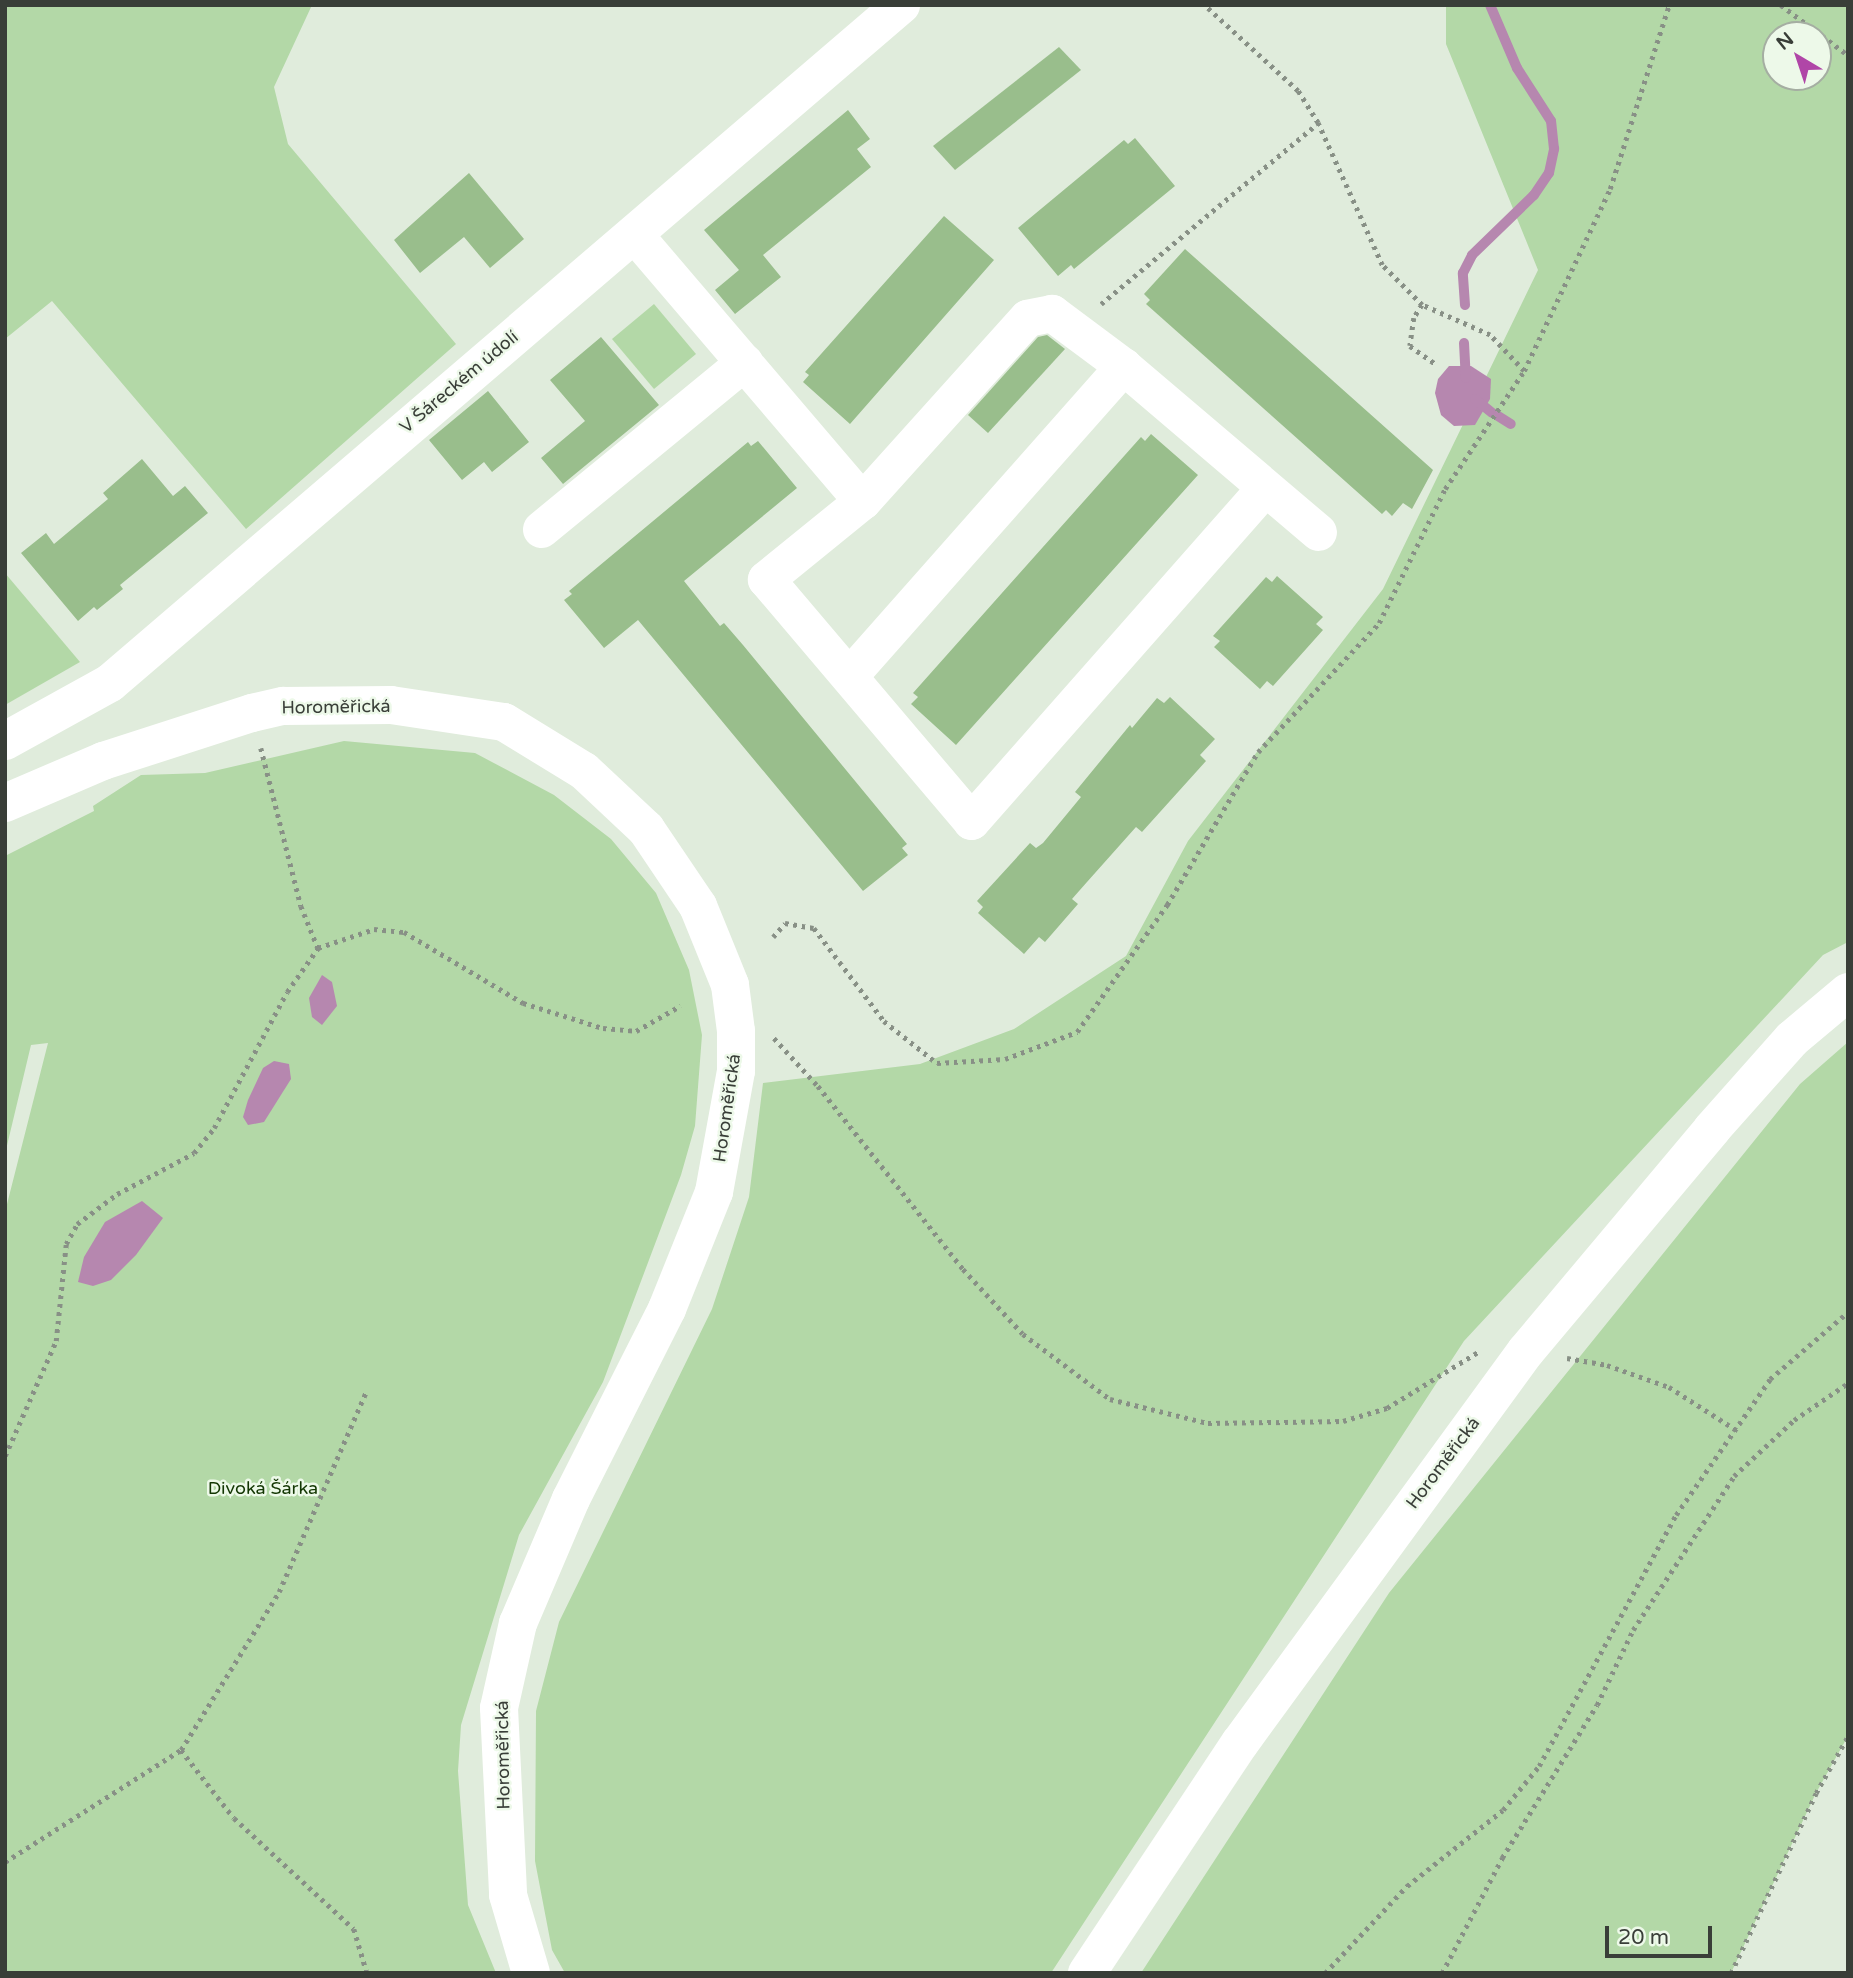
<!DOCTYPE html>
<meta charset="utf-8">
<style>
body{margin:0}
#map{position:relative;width:1853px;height:1978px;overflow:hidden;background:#e0ecdc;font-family:"Varela Round",sans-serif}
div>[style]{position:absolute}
.green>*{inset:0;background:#b3d8a7}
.water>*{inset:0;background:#b687af}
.stream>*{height:10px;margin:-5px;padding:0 5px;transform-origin:5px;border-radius:5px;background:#b687af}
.building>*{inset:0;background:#99be8c}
.path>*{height:4.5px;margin-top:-2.25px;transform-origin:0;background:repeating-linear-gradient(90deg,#889086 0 3.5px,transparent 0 8.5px)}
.street>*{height:37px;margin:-18.5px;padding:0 18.5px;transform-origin:18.5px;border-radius:18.5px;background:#fff}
.secondary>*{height:38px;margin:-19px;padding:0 19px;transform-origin:19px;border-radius:19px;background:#fff}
span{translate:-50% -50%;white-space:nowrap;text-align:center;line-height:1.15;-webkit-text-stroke:5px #edf9e9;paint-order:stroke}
.street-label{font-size:18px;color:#393e38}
.park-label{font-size:18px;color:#133703}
.frame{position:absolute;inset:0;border:7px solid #393e38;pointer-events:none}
.north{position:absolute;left:1762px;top:21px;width:70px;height:70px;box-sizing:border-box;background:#edf9e9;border:2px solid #a5aea2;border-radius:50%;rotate:321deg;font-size:19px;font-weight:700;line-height:28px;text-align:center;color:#393e38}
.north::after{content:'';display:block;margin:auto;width:24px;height:32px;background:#b046a7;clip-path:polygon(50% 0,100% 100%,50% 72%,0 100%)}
.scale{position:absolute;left:1605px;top:1926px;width:107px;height:32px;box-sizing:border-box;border:4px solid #393e38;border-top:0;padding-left:9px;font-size:21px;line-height:24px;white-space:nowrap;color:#393e38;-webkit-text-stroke:5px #edf9e9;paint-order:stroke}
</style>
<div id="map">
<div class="green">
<div style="clip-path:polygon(5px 5px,312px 5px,274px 87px,288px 144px,456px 344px,246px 529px,52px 301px,5px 339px)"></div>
<div style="clip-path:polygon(evenodd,1446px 5px,1848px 5px,1848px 942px,1823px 955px,1464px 1341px,1051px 1973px,565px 1973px,552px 1950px,535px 1861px,536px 1711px,559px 1622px,712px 1309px,749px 1197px,763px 1083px,920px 1064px,1014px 1029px,1126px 956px,1188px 841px,1383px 589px,1538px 270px,1446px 44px,1446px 5px,1776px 35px,1818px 35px,1818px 77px,1776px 77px,1776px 35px)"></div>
<div style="clip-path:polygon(654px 304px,696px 354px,654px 389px,612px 339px)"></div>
<div style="clip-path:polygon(5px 573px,80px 662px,5px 705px)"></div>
<div style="clip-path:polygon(344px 741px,475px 753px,554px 795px,611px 839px,656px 893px,689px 970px,702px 1035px,695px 1126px,681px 1175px,603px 1382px,519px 1535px,461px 1725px,458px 1771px,468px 1905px,496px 1973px,5px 1973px,5px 1212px,48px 1043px,31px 1045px,5px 1154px,5px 856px,94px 811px,93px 806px,141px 775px,205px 773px)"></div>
<div style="clip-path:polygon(1848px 1042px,1848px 1736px,1816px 1793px,1731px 1973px,1141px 1973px,1389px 1593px,1800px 1084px)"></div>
</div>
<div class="water">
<div style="clip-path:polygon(1449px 366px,1471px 366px,1491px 379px,1490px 399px,1475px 425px,1454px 426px,1441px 415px,1435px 393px,1438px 379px)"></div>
<div style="clip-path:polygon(322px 975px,332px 982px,337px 1006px,322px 1025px,312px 1017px,309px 998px)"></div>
<div style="clip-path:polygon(274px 1061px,289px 1064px,291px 1079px,264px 1122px,248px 1125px,243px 1117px,248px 1100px,263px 1068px)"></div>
<div style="clip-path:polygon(142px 1201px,163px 1218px,136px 1255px,111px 1280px,93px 1286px,78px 1282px,84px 1257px,105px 1222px)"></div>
</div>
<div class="stream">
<div style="left:1465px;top:305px;width:32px;rotate:-94deg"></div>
<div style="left:1463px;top:273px;width:20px;rotate:-63deg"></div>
<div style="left:1472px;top:255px;width:86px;rotate:-44.1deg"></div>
<div style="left:1534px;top:195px;width:27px;rotate:-56deg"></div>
<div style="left:1549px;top:173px;width:25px;rotate:-78deg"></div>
<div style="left:1554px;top:149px;width:28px;rotate:-96deg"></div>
<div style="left:1551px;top:121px;width:63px;rotate:-122.7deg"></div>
<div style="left:1517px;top:68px;width:69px;rotate:-113.2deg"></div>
<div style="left:1464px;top:343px;width:35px;rotate:87deg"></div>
<div style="left:1475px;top:399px;width:22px;rotate:39deg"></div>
<div style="left:1498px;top:416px;width:15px;rotate:32deg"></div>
</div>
<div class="building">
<div style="clip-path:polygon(1059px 47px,1081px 70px,955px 170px,933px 146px)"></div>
<div style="clip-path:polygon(848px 110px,870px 139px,857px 149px,871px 167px,763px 255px,781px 277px,735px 314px,715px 290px,739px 270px,704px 230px)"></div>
<div style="clip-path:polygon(1135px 138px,1175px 186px,1074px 269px,1071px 265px,1058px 276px,1018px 228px,1124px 140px,1128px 144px)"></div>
<div style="clip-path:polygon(469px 173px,524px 239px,490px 268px,464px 237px,420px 273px,394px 240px)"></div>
<div style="clip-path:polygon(944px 216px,994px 260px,850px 424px,803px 382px,809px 375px,805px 372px)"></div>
<div style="clip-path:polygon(1185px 249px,1433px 470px,1412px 509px,1403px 503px,1392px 516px,1386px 510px,1382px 514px,1146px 304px,1150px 300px,1144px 294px)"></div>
<div style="clip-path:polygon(1047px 335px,1065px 349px,988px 433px,968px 415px,1038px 337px)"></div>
<div style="clip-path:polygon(601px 337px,659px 405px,563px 484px,541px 458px,585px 421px,550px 380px)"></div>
<div style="clip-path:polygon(488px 391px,529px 442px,492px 472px,484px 462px,462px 480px,429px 440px)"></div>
<div style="clip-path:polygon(1151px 434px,1198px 475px,956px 745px,911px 704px,918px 697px,913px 693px,1141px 437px,1145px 441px)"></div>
<div style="clip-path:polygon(758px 441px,797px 488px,684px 581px,720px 626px,724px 623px,743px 645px,907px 844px,902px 848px,908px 855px,863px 891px,638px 620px,604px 648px,564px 600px,572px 594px,569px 591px,748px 442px,751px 446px)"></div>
<div style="clip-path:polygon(142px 459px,173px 496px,185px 486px,208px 513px,120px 585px,123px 589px,97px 610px,94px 607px,78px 621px,21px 553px,46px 533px,54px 544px,108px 499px,103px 493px)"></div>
<div style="clip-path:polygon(1277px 576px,1323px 617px,1316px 624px,1323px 630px,1273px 686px,1267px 681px,1260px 689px,1214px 647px,1220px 641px,1213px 636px,1266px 577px,1272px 582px)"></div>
<div style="clip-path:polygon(1170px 697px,1215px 739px,1200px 755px,1206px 761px,1142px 832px,1136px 827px,1087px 882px,1072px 899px,1078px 904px,1045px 942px,1039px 937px,1024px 954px,978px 913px,983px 907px,977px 901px,1030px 843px,1036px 848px,1043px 843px,1081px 797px,1075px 792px,1130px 725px,1132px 728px,1157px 698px,1164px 703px)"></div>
</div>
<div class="path">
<div style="left:1781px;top:5px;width:84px;rotate:36.7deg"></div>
<div style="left:1101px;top:304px;width:283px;rotate:-39.8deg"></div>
<div style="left:1422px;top:305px;width:15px;rotate:122deg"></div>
<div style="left:1414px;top:318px;width:28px;rotate:98deg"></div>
<div style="left:1410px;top:346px;width:33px;rotate:35deg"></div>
<div style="left:1524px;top:371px;width:201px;rotate:-64.7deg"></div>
<div style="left:1610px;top:189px;width:193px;rotate:-72.2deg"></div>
<div style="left:261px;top:748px;width:163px;rotate:75.8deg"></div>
<div style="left:301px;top:906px;width:45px;rotate:68deg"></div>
<div style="left:773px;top:937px;width:18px;rotate:-49deg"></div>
<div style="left:785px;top:923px;width:29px;rotate:10deg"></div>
<div style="left:814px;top:928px;width:116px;rotate:53deg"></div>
<div style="left:884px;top:1021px;width:68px;rotate:38.4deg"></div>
<div style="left:937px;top:1063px;width:68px;rotate:-3.4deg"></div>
<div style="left:1005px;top:1059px;width:77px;rotate:-20.6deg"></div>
<div style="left:1077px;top:1032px;width:156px;rotate:-54.7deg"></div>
<div style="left:1167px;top:905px;width:178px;rotate:-59.3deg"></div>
<div style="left:1258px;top:752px;width:177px;rotate:-46.8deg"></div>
<div style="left:1379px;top:623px;width:149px;rotate:-63.8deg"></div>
<div style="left:1445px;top:489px;width:142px;rotate:-56.2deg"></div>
<div style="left:1524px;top:371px;width:50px;rotate:-133.4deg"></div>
<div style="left:1490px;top:335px;width:74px;rotate:-156.2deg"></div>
<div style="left:1422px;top:305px;width:57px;rotate:-135deg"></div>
<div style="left:1382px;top:265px;width:156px;rotate:-114.3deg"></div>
<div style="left:1318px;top:123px;width:38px;rotate:-122deg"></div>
<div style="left:1298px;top:91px;width:127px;rotate:-137.5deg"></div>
<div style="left:774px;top:1038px;width:65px;rotate:47.5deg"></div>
<div style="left:818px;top:1086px;width:233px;rotate:51.6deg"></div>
<div style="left:963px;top:1269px;width:88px;rotate:47.3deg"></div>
<div style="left:1023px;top:1334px;width:109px;rotate:36.8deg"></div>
<div style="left:1110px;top:1399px;width:101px;rotate:13.8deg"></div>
<div style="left:1208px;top:1423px;width:135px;rotate:-0.8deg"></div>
<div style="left:1343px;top:1421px;width:46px;rotate:-16.5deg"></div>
<div style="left:1387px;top:1408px;width:107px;rotate:-31.6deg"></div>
<div style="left:1567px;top:1358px;width:41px;rotate:9.9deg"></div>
<div style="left:1607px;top:1365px;width:66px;rotate:19.5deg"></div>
<div style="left:1669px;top:1387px;width:82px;rotate:32.5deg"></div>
<div style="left:5px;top:1456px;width:126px;rotate:-66.1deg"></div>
<div style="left:56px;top:1341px;width:98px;rotate:-84.1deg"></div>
<div style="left:66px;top:1244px;width:23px;rotate:-61deg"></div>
<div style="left:77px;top:1224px;width:50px;rotate:-36.9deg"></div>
<div style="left:117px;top:1194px;width:87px;rotate:-28deg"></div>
<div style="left:194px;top:1153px;width:32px;rotate:-51deg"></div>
<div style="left:214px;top:1128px;width:154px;rotate:-61.8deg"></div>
<div style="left:287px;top:992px;width:54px;rotate:-54.8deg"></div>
<div style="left:318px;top:948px;width:59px;rotate:-18.7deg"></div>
<div style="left:374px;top:929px;width:30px;rotate:6deg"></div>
<div style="left:404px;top:932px;width:139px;rotate:30.8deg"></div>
<div style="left:523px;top:1003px;width:84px;rotate:17.4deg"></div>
<div style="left:603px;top:1028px;width:33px;rotate:5deg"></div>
<div style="left:636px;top:1031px;width:51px;rotate:-29.6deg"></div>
<div style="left:181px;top:1750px;width:86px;rotate:52.1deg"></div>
<div style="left:234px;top:1818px;width:163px;rotate:42.8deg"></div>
<div style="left:354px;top:1929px;width:46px;rotate:73.5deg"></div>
<div style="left:5px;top:1862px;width:209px;rotate:-32.5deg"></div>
<div style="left:181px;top:1750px;width:186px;rotate:-58.2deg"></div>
<div style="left:279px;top:1592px;width:218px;rotate:-66.5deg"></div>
<div style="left:1325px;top:1973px;width:120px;rotate:-46.7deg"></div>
<div style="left:1407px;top:1886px;width:122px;rotate:-38.4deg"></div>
<div style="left:1503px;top:1810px;width:57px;rotate:-50.7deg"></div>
<div style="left:1539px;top:1766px;width:286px;rotate:-61.4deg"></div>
<div style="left:1676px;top:1515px;width:165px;rotate:-55.3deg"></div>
<div style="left:1770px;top:1379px;width:103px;rotate:-40.7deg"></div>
<div style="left:1442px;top:1973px;width:130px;rotate:-62.4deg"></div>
<div style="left:1502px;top:1858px;width:180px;rotate:-58.2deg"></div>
<div style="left:1597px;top:1705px;width:83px;rotate:-64.4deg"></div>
<div style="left:1633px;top:1630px;width:184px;rotate:-56.7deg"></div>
<div style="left:1734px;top:1476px;width:82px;rotate:-43deg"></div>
<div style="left:1794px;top:1420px;width:65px;rotate:-34.4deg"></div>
<div style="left:1731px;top:1973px;width:199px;rotate:-64.7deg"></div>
<div style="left:1816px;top:1793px;width:65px;rotate:-60.7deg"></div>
</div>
<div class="street">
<div style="left:634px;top:234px;width:351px;rotate:49.5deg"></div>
<div style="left:1123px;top:366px;width:89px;rotate:-143.3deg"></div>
<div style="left:1052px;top:313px;width:25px;rotate:169deg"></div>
<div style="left:1027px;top:318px;width:246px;rotate:132deg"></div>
<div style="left:862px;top:501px;width:124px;rotate:140.9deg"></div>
<div style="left:766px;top:579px;width:317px;rotate:49.7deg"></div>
<div style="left:971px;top:821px;width:443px;rotate:-48.6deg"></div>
<div style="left:541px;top:529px;width:263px;rotate:-39.4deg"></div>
<div style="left:849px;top:676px;width:414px;rotate:-48.5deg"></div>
<div style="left:1123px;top:366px;width:256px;rotate:40.4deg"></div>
</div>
<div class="secondary">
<div style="left:5px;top:741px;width:120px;rotate:-28.9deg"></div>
<div style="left:110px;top:683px;width:1042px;rotate:-40.6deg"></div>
<div style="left:5px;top:803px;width:107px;rotate:-23.2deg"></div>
<div style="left:103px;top:761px;width:157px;rotate:-17.9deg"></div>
<div style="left:252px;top:713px;width:32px;rotate:-13deg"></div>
<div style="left:283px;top:706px;width:108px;rotate:-0.5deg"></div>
<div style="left:391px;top:705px;width:114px;rotate:8.6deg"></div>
<div style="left:504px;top:722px;width:94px;rotate:31.5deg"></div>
<div style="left:584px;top:771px;width:85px;rotate:43.1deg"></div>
<div style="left:646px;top:829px;width:93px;rotate:56deg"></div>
<div style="left:698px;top:906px;width:85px;rotate:67.9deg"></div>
<div style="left:730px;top:985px;width:46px;rotate:82.6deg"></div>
<div style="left:736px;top:1031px;width:40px;rotate:90deg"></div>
<div style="left:736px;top:1071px;width:123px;rotate:100.3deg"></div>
<div style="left:714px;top:1192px;width:126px;rotate:111.9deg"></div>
<div style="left:667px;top:1309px;width:213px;rotate:116.8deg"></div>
<div style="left:571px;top:1499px;width:135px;rotate:113.1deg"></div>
<div style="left:518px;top:1623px;width:87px;rotate:102.6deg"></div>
<div style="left:499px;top:1708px;width:187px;rotate:87.2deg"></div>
<div style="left:508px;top:1895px;width:81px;rotate:73.6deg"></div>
<div style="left:1087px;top:1973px;width:276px;rotate:-56.4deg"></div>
<div style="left:1240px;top:1743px;width:485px;rotate:-53.9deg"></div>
<div style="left:1526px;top:1351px;width:290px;rotate:-50deg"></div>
<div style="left:1712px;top:1129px;width:120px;rotate:-48.4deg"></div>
<div style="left:1792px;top:1039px;width:73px;rotate:-40deg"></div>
</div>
<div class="street-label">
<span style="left:459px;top:382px;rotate:-40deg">V Šáreckém údolí</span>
<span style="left:336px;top:707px;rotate:-1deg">Horoměřická</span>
<span style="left:727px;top:1108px;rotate:-82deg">Horoměřická</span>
<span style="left:1443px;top:1463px;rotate:-53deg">Horoměřická</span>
<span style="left:503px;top:1755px;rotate:-91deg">Horoměřická</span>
</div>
<div class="park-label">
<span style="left:263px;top:1488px">Divoká Šárka</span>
</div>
<div class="frame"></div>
<div class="north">N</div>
<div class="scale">20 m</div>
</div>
